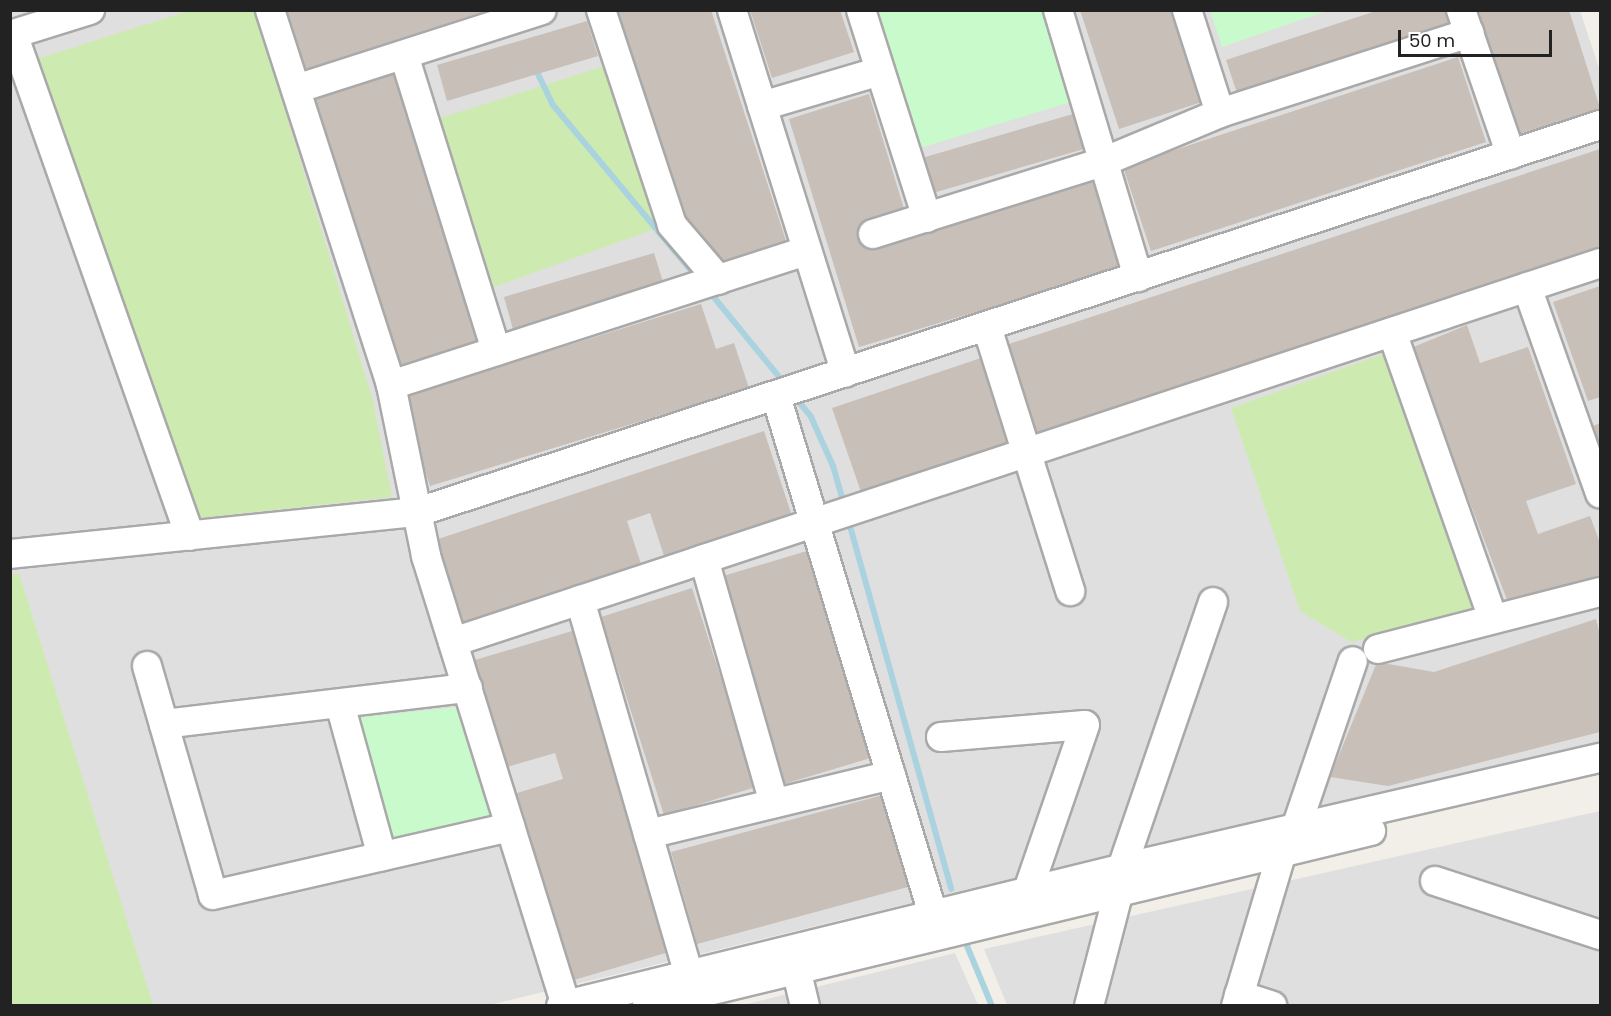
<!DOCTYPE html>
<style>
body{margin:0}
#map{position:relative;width:1611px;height:1016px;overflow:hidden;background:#f2efe9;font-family:Poppins,sans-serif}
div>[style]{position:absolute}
.residential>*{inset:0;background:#e0dfdf}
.grass>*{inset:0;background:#cdebb0}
.park>*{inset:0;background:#c8facc}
.stream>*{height:6px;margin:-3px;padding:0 3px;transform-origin:3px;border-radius:3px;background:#aad3df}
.building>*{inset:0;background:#c7bfb8}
.roads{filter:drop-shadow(2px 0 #a9a9a9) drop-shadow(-2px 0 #a9a9a9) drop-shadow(0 2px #a9a9a9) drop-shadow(0 -2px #a9a9a9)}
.minor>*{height:28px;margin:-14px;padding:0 14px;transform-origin:14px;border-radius:14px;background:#fff}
span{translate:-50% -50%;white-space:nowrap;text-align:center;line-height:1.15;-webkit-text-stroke:4.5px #fff;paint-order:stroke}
.frame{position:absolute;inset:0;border:12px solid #222;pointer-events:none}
.scale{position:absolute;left:1398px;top:30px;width:154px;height:27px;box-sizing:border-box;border:3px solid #222;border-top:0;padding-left:8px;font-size:18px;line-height:21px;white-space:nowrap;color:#222;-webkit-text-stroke:4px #fff;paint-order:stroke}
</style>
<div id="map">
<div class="residential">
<div style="clip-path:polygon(10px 11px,1580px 11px,1600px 71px,1600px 742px,973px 888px,489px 1005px,11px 1005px)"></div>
<div style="clip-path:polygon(1600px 811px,1600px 1005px,1007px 1005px,984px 949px)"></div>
<div style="clip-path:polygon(955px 953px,978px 1005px,739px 1006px)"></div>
</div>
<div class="grass">
<div style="clip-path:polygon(188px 11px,255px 11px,372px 397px,392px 497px,200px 518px,37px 59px)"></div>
<div style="clip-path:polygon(608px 65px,663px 226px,494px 287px,440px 118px)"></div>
<div style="clip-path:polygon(1383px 354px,1475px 612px,1351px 642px,1300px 611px,1231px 408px)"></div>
<div style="clip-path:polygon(19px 573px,153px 1005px,11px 1005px,10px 575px)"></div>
</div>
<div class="park">
<div style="clip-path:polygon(1210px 10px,1327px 10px,1327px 11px,1222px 47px)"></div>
<div style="clip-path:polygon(876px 11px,1046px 11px,1074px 101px,920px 148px)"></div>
<div style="clip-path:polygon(458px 707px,491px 816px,389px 839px,354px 718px)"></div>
</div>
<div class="stream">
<div style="left:535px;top:68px;width:41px;rotate:64.1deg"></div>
<div style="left:553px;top:105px;width:225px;rotate:50.2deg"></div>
<div style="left:708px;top:290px;width:122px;rotate:50.7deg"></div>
<div style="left:795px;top:397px;width:26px;rotate:51deg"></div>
<div style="left:811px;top:417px;width:54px;rotate:65.8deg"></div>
<div style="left:833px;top:466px;width:40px;rotate:74deg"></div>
<div style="left:848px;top:519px;width:384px;rotate:74.4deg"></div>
<div style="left:967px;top:946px;width:65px;rotate:67.4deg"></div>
</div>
<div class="building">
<div style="clip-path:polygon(287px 10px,485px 10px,485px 11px,306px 69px)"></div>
<div style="clip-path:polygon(614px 10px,711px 10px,788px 247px,722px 266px,682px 219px)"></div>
<div style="clip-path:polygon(750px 10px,840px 10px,854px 52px,772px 78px)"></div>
<div style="clip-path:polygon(1080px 10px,1175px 10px,1205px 101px,1119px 129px)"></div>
<div style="clip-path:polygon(1379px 10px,1446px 10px,1452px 28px,1238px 96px,1226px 60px)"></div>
<div style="clip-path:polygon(1478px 10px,1569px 10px,1600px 108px,1519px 134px)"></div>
<div style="clip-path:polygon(587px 21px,598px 56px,447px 101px,437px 65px)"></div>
<div style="clip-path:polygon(1458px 57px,1486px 142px,1151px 251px,1123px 167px)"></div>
<div style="clip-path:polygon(395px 69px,484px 342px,396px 370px,307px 97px)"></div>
<div style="clip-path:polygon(869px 94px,905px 212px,859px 226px,865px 245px,1098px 176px,1126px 267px,859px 347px,789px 119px)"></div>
<div style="clip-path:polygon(1073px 114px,1084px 149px,933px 193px,922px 158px)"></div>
<div style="clip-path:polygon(1600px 149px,1600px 247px,1036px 434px,1006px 345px)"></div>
<div style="clip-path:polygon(654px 253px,665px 288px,514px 333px,504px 297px)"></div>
<div style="clip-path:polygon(1600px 286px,1600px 397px,1588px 401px,1553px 302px)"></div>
<div style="clip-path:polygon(701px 304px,716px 349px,734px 343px,749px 388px,430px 486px,402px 397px)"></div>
<div style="clip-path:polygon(1467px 325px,1480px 363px,1528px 347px,1576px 484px,1526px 501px,1538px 534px,1590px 516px,1600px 543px,1600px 580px,1509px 605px,1411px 348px)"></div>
<div style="clip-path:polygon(981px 358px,1009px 442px,861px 492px,832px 408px)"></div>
<div style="clip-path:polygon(1600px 423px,1600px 446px,1593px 426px)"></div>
<div style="clip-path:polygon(764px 431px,793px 519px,666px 562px,650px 513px,627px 521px,643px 570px,463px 630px,432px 541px)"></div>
<div style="clip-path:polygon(810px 550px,874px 757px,784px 784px,720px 577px)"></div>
<div style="clip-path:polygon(692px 588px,756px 787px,664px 815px,601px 617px)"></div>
<div style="clip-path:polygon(1596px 619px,1600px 635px,1600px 732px,1388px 786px,1330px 777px,1377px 662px,1434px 672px)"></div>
<div style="clip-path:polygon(572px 631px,669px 952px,574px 980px,517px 793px,563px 779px,555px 753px,507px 767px,475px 660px)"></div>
<div style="clip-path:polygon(883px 795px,908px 887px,697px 944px,671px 852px)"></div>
</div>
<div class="roads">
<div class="minor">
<div style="left:270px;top:10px;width:394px;rotate:72.1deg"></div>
<div style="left:391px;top:385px;width:175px;rotate:78.4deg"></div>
<div style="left:426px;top:556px;width:471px;rotate:72.7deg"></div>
<div style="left:601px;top:10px;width:226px;rotate:71.7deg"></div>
<div style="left:672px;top:225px;width:72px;rotate:49.5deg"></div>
<div style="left:732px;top:10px;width:380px;rotate:72.6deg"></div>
<div style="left:861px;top:10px;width:218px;rotate:72.4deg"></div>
<div style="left:1058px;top:10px;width:279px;rotate:73.3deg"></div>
<div style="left:1187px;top:10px;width:108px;rotate:72.2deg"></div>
<div style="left:1461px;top:10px;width:153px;rotate:71deg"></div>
<div style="left:13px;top:34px;width:532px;rotate:70.58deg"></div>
<div style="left:10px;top:35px;width:84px;rotate:-17.4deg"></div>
<div style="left:404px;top:55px;width:310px;rotate:72.7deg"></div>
<div style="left:296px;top:89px;width:258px;rotate:-17.8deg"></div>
<div style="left:762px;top:106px;width:123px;rotate:-16.5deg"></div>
<div style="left:873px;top:234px;width:241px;rotate:-17.4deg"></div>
<div style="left:1103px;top:162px;width:127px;rotate:-22.7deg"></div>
<div style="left:1220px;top:113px;width:262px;rotate:-17.8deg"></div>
<div style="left:1527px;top:287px;width:219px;rotate:70.5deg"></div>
<div style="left:987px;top:327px;width:277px;rotate:72.5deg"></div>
<div style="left:1392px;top:332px;width:304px;rotate:70.6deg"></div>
<div style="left:391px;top:385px;width:437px;rotate:-17.9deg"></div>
<div style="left:776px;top:396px;width:541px;rotate:73.14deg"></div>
<div style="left:10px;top:554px;width:410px;rotate:-5.9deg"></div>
<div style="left:418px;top:512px;width:1244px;rotate:-18.13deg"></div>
<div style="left:704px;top:559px;width:254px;rotate:74deg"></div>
<div style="left:580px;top:600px;width:390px;rotate:73.8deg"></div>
<div style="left:453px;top:642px;width:1208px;rotate:-18.28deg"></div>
<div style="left:1378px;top:649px;width:229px;rotate:-14.4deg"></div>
<div style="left:147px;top:666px;width:238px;rotate:73.9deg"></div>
<div style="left:213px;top:895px;width:305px;rotate:-12.9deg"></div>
<div style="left:340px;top:704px;width:158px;rotate:74.6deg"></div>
<div style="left:164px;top:724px;width:306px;rotate:-6.8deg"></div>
<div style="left:941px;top:737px;width:144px;rotate:-4.8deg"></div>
<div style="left:1085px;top:725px;width:176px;rotate:109deg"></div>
<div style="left:648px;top:834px;width:250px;rotate:-13.6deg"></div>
<div style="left:1122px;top:868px;width:281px;rotate:-71.1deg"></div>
<div style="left:1435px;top:881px;width:174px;rotate:18.1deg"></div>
<div style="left:792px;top:952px;width:56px;rotate:76.5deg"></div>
<div style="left:1239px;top:995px;width:35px;rotate:18deg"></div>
<div style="left:561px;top:1006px;width:600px;rotate:-13.78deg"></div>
<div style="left:1144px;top:863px;width:468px;rotate:-13deg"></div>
<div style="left:647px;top:1006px;width:745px;rotate:-13.59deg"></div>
<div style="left:1089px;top:1006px;width:119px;rotate:-75.4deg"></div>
<div style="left:1236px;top:1006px;width:161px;rotate:-73.4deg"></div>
<div style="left:1282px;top:852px;width:28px;rotate:-60deg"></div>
<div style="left:1296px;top:828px;width:176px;rotate:-71.2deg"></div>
</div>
</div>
<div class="frame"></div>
<div class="scale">50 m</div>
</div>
